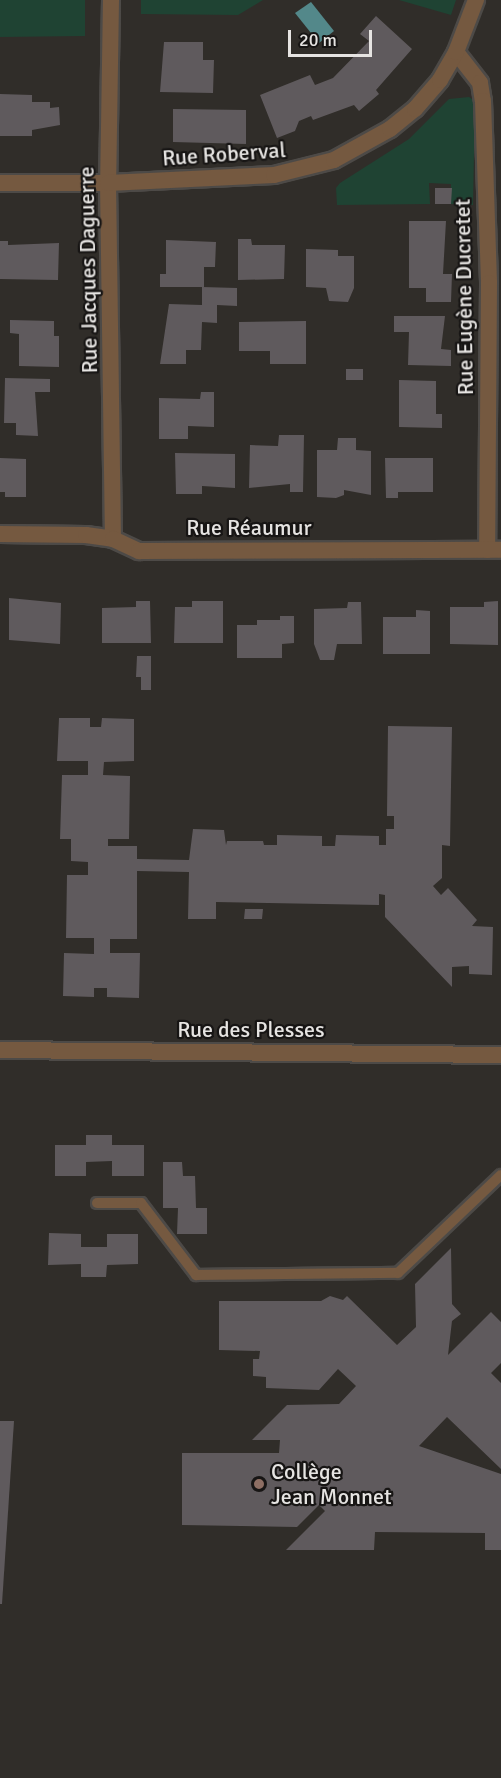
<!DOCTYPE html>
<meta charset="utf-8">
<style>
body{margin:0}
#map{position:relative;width:501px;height:1778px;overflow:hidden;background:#302d29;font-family:Signika,sans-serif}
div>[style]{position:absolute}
.green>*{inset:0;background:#1f4333}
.water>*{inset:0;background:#53888a}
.building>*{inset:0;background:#5f5a5d}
.roads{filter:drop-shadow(2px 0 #4d4a47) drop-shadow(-2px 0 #4d4a47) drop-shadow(0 2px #4d4a47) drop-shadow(0 -2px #4d4a47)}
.service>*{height:10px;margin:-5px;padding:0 5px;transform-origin:5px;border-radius:5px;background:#755940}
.minor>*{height:16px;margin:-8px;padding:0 8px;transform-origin:8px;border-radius:8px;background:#755940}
.tertiary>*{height:16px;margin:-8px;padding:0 8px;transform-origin:8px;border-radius:8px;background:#755940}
.dots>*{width:16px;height:16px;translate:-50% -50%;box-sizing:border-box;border:3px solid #171514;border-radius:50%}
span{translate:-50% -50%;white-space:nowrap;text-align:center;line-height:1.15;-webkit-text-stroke:4.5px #171514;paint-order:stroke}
.street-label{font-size:22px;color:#e6e4e2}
.poi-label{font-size:22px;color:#e6e4e2}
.left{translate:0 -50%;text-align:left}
.scale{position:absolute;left:288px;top:30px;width:84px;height:27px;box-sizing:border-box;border:3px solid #e6e4e2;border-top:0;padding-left:8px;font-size:18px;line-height:21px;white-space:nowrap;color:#e6e4e2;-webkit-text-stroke:4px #171514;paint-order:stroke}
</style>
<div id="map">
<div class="green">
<div style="clip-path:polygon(0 0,85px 0,85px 36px,0 37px)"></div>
<div style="clip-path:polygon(141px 0,263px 0,238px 15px,141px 14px)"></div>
<div style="clip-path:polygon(399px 0,456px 0,451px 15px)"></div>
<div style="clip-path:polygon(469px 97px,475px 101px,473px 205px,451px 204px,451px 184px,429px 183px,430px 204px,337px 205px,336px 188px,340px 183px,409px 139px,449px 99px)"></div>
</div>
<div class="water">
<div style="clip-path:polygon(311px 2px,334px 31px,319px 43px,295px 13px)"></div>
</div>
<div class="building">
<div style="clip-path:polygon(376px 16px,412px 49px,376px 90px,379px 94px,359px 111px,354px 105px,313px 120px,311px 116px,299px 121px,295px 131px,277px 138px,260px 95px,310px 75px,315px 85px,333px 78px,369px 41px,360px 34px)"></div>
<div style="clip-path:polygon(164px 42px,203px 42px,203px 60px,214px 60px,213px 93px,160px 92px)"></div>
<div style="clip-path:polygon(0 94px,32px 95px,32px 102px,50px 102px,50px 108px,59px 107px,60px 125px,32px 130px,32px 136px,0 136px)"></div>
<div style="clip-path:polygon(173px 109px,246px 110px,246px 144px,173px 142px)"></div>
<div style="clip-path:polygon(435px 188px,452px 188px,451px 204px,435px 204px)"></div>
<div style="clip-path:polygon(409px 221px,446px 221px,443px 274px,452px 274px,451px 302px,426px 302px,426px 288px,409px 288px)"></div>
<div style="clip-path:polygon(238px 239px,251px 239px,252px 245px,285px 245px,284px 279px,238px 280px)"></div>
<div style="clip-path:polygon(166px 240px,216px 242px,215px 267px,204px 267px,204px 287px,160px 287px,160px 274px,166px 274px)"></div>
<div style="clip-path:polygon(0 241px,8px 241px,8px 245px,59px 243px,58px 280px,0 279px)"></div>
<div style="clip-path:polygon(306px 249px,338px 250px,338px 256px,354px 256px,354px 288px,348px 302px,329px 301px,326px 288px,306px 287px)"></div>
<div style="clip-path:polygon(202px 287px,237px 288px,237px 306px,217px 305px,217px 323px,202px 322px,201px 350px,186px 350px,186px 364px,160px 364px,169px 304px,202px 305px)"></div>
<div style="clip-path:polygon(394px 316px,445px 316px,441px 349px,451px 350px,451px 366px,408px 365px,409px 332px,394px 332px)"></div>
<div style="clip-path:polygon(10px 320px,54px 321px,54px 336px,59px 336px,59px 367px,19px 366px,19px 334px,10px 333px)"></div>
<div style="clip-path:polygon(306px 321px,306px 364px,270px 364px,270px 351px,239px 351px,239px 322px)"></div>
<div style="clip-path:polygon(346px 369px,363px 369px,363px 380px,346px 380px)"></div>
<div style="clip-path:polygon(5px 378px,50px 379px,50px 392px,35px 392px,38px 436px,16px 435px,16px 423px,4px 423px)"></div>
<div style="clip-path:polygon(399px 380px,436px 381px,436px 414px,442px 414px,442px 428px,399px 427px)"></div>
<div style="clip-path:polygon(201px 392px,214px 392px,214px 427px,188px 426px,188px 439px,159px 439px,159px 398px,200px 399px)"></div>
<div style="clip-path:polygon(279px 435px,304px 435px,303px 492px,290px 492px,290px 484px,249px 488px,250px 445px,278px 446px)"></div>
<div style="clip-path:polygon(338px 438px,356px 438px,356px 450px,371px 451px,371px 495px,344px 490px,344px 495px,336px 498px,317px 497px,317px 450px,337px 450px)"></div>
<div style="clip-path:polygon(175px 453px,235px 454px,235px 488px,202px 486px,202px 494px,176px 494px)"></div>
<div style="clip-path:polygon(0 458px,26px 459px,26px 497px,5px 497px,5px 492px,0 492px)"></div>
<div style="clip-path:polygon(385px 458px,433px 458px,433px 492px,398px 492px,398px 498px,386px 498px)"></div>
<div style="clip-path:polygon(9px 598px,61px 603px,60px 644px,9px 640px)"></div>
<div style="clip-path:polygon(136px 601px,150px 601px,151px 643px,102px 643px,102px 608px,136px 607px)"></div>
<div style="clip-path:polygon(192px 601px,223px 601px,223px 643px,174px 643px,175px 607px,192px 607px)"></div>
<div style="clip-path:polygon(498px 601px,498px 645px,450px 644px,450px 607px,484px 607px,484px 602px)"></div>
<div style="clip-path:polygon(348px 602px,361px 602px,362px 644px,337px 644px,334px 660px,320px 660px,314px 644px,314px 609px,347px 608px)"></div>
<div style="clip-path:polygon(416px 610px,430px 611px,430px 654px,383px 654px,383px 617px,416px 617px)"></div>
<div style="clip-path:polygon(280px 616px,294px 616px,294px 643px,282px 644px,282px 658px,237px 658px,237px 625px,257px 625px,257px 620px,280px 620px)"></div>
<div style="clip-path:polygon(137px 656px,151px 656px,151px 690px,141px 690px,141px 677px,136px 677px)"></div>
<div style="clip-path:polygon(59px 718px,90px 718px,90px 727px,101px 727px,102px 718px,134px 719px,134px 761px,104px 762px,103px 775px,130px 776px,129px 839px,108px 839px,108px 846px,137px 846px,137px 859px,189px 860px,193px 829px,224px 830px,226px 845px,227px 841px,263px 841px,264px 845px,277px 845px,277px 835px,322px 836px,322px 846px,335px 846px,336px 835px,379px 836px,379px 845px,386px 845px,386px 829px,394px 829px,394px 816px,387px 816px,388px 726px,452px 727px,450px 846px,442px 845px,442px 878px,433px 886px,441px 895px,448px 888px,477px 920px,472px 926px,493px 927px,492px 975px,469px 974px,469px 966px,452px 967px,452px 987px,385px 917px,385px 895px,379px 894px,379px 905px,216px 902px,216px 919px,188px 919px,189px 872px,137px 871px,137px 939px,110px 939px,110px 953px,140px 953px,139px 998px,107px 997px,107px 988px,94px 988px,94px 997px,63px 996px,64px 953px,94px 954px,94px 938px,66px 938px,67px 875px,88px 875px,88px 862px,71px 861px,71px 839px,60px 839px,62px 775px,88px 775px,88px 761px,57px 761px)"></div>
<div style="clip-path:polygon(245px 909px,263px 909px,262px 919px,244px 919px)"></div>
<div style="clip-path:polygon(86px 1135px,112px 1135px,112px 1145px,144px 1145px,144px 1176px,112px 1176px,112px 1161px,86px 1162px,86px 1176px,55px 1176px,55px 1145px,86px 1145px)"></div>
<div style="clip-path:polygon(163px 1162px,182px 1162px,183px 1176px,195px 1176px,196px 1208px,207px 1208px,207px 1234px,177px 1234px,178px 1208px,163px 1208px)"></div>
<div style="clip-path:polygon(49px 1233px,81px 1234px,81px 1247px,107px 1247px,107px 1234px,138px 1234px,138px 1264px,107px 1265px,106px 1277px,81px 1277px,81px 1264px,48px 1265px)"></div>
<div style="clip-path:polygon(451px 1248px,452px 1304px,461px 1314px,452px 1321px,448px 1355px,491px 1312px,501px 1322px,501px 1363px,491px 1373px,501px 1383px,501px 1469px,447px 1417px,419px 1446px,501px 1474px,501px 1550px,485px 1550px,485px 1533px,375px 1532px,374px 1550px,286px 1550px,325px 1511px,319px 1505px,297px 1527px,182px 1525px,182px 1453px,279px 1453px,280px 1440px,252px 1440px,287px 1405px,339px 1404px,356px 1386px,338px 1369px,319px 1390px,266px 1388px,266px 1377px,253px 1376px,253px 1359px,259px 1359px,260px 1351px,219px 1350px,219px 1301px,321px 1301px,330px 1296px,343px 1300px,347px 1296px,397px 1345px,416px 1327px,415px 1284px)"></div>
<div style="clip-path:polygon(0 1421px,14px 1421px,2px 1604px,0 1604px)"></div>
</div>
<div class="roads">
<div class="service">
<div style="left:97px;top:1203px;width:44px"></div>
<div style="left:141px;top:1203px;width:91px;rotate:52.6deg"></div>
<div style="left:196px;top:1275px;width:202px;rotate:-0.6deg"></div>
<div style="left:398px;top:1273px;width:142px;rotate:-43.6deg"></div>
</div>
<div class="minor">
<div style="left:111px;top:0;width:183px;rotate:90.9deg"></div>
<div style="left:108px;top:183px;width:356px;rotate:89.2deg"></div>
<div style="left:456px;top:52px;width:39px;rotate:52deg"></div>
<div style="left:480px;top:83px;width:18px;rotate:81deg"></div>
<div style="left:483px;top:101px;width:182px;rotate:88.1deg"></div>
<div style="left:489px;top:283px;width:267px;rotate:90.4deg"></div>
<div style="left:0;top:183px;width:108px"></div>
<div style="left:108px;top:183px;width:166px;rotate:-2.8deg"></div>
<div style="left:274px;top:175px;width:62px;rotate:-14deg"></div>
<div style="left:334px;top:160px;width:64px;rotate:-29deg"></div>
<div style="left:390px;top:129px;width:32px;rotate:-39deg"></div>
<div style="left:415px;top:109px;width:38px;rotate:-49deg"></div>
<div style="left:440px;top:80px;width:32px;rotate:-60deg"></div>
<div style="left:456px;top:52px;width:56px;rotate:-69deg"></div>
<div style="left:0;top:534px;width:86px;rotate:0.7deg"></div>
<div style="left:86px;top:535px;width:27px;rotate:8deg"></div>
<div style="left:113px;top:539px;width:29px;rotate:25deg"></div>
<div style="left:139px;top:551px;width:362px;rotate:-0.2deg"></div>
</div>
<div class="tertiary">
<div style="left:0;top:1050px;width:501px;rotate:0.57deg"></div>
</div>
</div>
<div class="dots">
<div style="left:259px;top:1484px;background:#8d6e63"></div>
</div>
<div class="street-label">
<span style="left:224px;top:154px;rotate:-4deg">Rue Roberval</span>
<span style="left:88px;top:270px;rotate:-91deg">Rue Jacques Daguerre</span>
<span style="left:464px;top:297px;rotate:-91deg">Rue Eugène Ducretet</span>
<span style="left:249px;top:528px">Rue Réaumur</span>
<span style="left:251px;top:1030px">Rue des Plesses</span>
</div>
<div class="poi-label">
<span class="left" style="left:271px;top:1484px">Collège<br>Jean Monnet</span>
</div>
<div class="scale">20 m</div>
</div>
